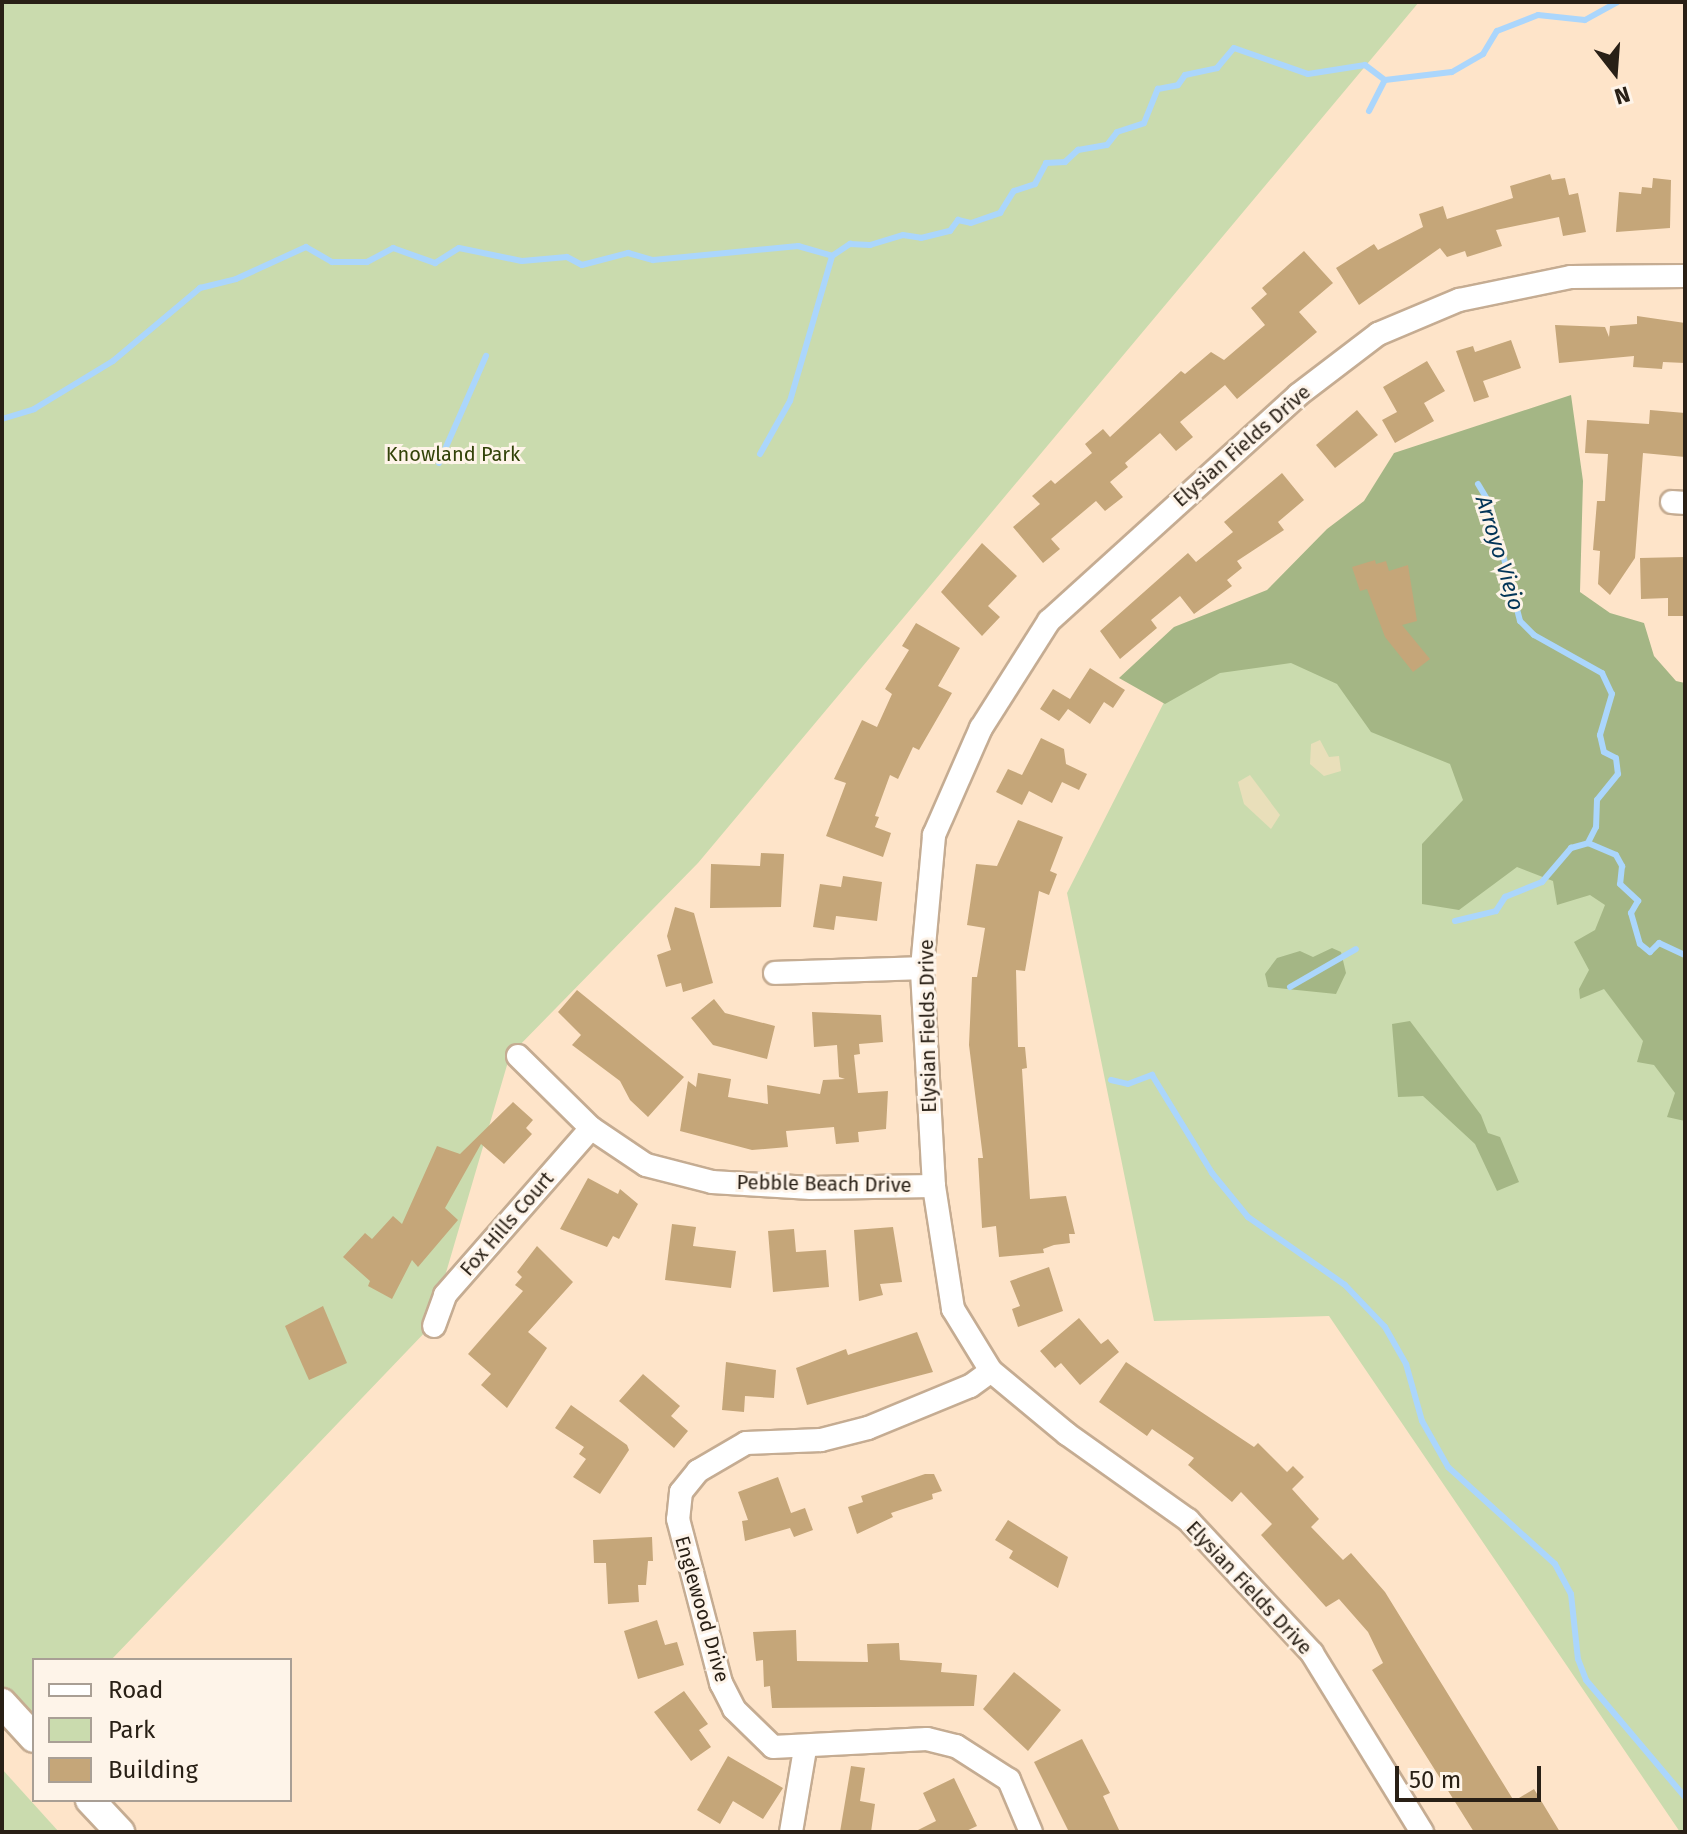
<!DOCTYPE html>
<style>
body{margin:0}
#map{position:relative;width:1687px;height:1834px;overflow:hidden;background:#fee4c9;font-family:"Fira Sans",sans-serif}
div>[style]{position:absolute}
.green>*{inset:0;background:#cadbae}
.forest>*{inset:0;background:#a4b685}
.sand>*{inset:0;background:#e9dfba}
.stream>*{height:6px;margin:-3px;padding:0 3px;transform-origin:3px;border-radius:3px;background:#abd6fc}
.building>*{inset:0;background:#c5a679}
.roads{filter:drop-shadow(2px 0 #c5ac92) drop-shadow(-2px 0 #c5ac92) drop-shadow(0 2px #c5ac92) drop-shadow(0 -2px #c5ac92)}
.minor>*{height:22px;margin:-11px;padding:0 11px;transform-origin:11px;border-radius:11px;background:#fff}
.major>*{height:28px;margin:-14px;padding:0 14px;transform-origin:14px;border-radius:14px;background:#fff}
span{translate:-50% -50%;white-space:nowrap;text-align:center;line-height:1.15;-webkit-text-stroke:6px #fef4e9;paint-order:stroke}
.street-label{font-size:20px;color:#292016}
.park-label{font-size:20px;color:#324209}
.water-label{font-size:22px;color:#023457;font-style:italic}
.frame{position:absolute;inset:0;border:4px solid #292016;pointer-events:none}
.legend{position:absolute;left:32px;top:1658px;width:260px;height:144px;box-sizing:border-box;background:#fef4e9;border:2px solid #a99f95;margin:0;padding:10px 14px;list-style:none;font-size:24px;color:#292016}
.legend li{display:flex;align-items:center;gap:16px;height:40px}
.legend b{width:40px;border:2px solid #a99f95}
.north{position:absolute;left:1575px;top:32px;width:80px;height:80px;-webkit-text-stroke:6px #fef4e9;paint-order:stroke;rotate:163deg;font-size:22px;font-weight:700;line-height:32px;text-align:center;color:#292016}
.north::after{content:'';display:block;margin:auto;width:28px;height:36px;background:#292016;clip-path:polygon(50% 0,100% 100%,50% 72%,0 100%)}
.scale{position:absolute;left:1395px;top:1766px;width:146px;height:36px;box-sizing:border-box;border:4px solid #292016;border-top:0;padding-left:10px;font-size:24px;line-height:28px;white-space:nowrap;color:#292016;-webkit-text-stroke:6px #fef4e9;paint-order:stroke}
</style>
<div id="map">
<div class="green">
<div style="clip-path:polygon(2px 2px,1419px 2px,698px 863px,510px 1055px,430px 1327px,111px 1660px,34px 1660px,34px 1718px,2px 1700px)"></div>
<div style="clip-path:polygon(1289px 633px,1685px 784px,1685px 1832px,1680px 1832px,1329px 1316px,1154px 1321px,1067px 893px,1183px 665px)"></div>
<div style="clip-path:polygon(2px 1769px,59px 1832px,2px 1832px)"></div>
</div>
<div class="forest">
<div style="clip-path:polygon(1571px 395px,1583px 481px,1580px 592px,1610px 613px,1644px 623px,1654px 656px,1676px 681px,1685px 683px,1685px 1121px,1667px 1117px,1675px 1093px,1654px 1065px,1637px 1062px,1643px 1041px,1604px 989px,1580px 999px,1579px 989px,1589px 970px,1574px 942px,1595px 930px,1605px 905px,1590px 895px,1557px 905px,1553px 881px,1517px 867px,1459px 910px,1422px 904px,1422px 844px,1463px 800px,1450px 764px,1371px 732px,1337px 684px,1291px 663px,1220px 673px,1165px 704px,1119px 678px,1174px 627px,1267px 590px,1327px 529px,1364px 501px,1394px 453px)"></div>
<div style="clip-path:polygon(1332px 948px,1341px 952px,1346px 973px,1336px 994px,1268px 987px,1265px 974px,1277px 958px,1300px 951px,1313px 957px)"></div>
<div style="clip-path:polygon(1410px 1021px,1481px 1115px,1488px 1133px,1500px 1137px,1519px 1182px,1497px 1191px,1475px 1144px,1423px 1096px,1398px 1097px,1392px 1024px)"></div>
</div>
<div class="sand">
<div style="clip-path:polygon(1320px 740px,1329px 757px,1339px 756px,1341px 771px,1324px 776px,1310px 764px,1311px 744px)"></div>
<div style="clip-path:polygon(1250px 775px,1280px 815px,1271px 829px,1244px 804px,1238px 782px)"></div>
</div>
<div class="stream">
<div style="left:1369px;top:111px;width:35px;rotate:-63deg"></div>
<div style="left:832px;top:256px;width:22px;rotate:-34deg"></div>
<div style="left:850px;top:244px;width:20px;rotate:3deg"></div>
<div style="left:870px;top:245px;width:34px;rotate:-17deg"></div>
<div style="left:903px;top:235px;width:18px;rotate:9deg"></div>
<div style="left:921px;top:238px;width:30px;rotate:-14deg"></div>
<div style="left:950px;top:231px;width:14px;rotate:-54deg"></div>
<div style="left:958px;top:220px;width:13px;rotate:13deg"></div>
<div style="left:971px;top:223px;width:31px;rotate:-19deg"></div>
<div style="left:1000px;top:213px;width:26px;rotate:-58deg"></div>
<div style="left:1014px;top:191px;width:22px;rotate:-18deg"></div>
<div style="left:1035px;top:184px;width:24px;rotate:-62deg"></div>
<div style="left:1046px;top:163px;width:19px;rotate:-3deg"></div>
<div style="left:1065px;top:162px;width:18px;rotate:-43deg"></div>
<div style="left:1078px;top:150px;width:29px;rotate:-10deg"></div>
<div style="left:1107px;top:145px;width:16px;rotate:-52deg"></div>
<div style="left:1117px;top:132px;width:28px;rotate:-18deg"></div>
<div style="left:1144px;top:123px;width:37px;rotate:-68deg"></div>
<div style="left:1158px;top:89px;width:20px;rotate:-11deg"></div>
<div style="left:1178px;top:85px;width:12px;rotate:-55deg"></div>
<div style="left:1185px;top:75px;width:33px;rotate:-12deg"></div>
<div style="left:1217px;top:68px;width:26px;rotate:-50deg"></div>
<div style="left:1234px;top:48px;width:78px;rotate:19.4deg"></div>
<div style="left:1308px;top:74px;width:58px;rotate:-9deg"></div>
<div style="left:1365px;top:65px;width:25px;rotate:37deg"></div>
<div style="left:1385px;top:80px;width:67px;rotate:-6.8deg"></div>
<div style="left:1452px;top:72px;width:36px;rotate:-30deg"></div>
<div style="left:1483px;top:54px;width:27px;rotate:-59deg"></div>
<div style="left:1497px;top:31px;width:44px;rotate:-21.3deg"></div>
<div style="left:1538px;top:15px;width:47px;rotate:6.1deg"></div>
<div style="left:1585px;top:20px;width:37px;rotate:-29deg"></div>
<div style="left:2px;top:419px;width:34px;rotate:-17deg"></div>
<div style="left:34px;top:409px;width:92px;rotate:-31.3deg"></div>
<div style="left:113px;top:361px;width:114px;rotate:-40deg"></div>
<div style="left:200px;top:288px;width:37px;rotate:-14deg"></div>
<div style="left:236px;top:279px;width:77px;rotate:-24.6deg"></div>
<div style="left:306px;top:247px;width:30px;rotate:30deg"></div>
<div style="left:332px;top:262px;width:35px"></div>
<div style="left:367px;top:262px;width:30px;rotate:-28deg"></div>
<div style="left:393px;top:248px;width:45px;rotate:19.7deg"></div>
<div style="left:435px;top:263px;width:28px;rotate:-32deg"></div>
<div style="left:459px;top:248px;width:64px;rotate:11.7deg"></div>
<div style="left:522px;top:261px;width:45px;rotate:-5.1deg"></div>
<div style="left:567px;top:257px;width:17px;rotate:28deg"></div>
<div style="left:582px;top:265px;width:48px;rotate:-14.6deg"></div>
<div style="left:628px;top:253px;width:26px;rotate:16deg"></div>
<div style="left:653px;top:260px;width:146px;rotate:-5.5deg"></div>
<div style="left:798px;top:246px;width:35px;rotate:16deg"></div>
<div style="left:760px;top:454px;width:61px;rotate:-60.5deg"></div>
<div style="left:790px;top:401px;width:151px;rotate:-73.8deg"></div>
<div style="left:439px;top:463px;width:117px;rotate:-66.3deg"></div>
<div style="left:1478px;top:484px;width:23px;rotate:59deg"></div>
<div style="left:1490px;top:504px;width:121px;rotate:75.6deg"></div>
<div style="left:1520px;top:621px;width:20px;rotate:45deg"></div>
<div style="left:1534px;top:635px;width:78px;rotate:29.2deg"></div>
<div style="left:1602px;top:673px;width:23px;rotate:65deg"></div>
<div style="left:1612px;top:694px;width:43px;rotate:106.3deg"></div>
<div style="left:1600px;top:735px;width:17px;rotate:77deg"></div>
<div style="left:1604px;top:752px;width:13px;rotate:27deg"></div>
<div style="left:1616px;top:758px;width:16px;rotate:83deg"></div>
<div style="left:1618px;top:774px;width:33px;rotate:129deg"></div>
<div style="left:1597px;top:800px;width:27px;rotate:92deg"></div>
<div style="left:1596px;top:827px;width:18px;rotate:117deg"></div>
<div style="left:1455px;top:921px;width:42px;rotate:-13.7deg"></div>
<div style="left:1496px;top:911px;width:17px;rotate:-57deg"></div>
<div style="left:1505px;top:897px;width:40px;rotate:-22deg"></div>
<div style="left:1542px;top:882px;width:45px;rotate:-49.5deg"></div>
<div style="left:1571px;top:848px;width:18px;rotate:-16deg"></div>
<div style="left:1588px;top:843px;width:30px;rotate:23deg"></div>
<div style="left:1616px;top:855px;width:13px;rotate:61deg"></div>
<div style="left:1622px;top:866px;width:18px;rotate:96deg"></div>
<div style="left:1620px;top:884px;width:25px;rotate:43deg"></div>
<div style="left:1638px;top:901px;width:14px;rotate:120deg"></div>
<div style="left:1631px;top:913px;width:32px;rotate:74deg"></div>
<div style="left:1640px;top:944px;width:13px;rotate:39deg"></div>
<div style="left:1650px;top:952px;width:13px;rotate:-45deg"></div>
<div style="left:1659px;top:943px;width:29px;rotate:25deg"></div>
<div style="left:1290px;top:987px;width:76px;rotate:-29.9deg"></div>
<div style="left:1111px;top:1080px;width:17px;rotate:13deg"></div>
<div style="left:1128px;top:1084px;width:26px;rotate:-21deg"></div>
<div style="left:1152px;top:1075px;width:115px;rotate:58.5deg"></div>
<div style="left:1212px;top:1173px;width:57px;rotate:50.7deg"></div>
<div style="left:1248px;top:1217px;width:118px;rotate:35deg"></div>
<div style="left:1345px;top:1285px;width:58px;rotate:46.4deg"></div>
<div style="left:1385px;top:1327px;width:43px;rotate:60.4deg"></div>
<div style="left:1406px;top:1364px;width:59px;rotate:74.3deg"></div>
<div style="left:1422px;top:1421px;width:53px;rotate:60.5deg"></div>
<div style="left:1448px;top:1467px;width:144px;rotate:42.2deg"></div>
<div style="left:1555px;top:1564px;width:34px;rotate:62deg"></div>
<div style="left:1571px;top:1594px;width:65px;rotate:83.9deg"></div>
<div style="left:1578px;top:1659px;width:22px;rotate:69deg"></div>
<div style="left:1586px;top:1680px;width:153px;rotate:49.8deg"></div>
</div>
<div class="building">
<div style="clip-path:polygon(1550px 174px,1552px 180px,1565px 178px,1569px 195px,1578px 193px,1586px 232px,1563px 236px,1559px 217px,1496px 230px,1502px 246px,1467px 257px,1465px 251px,1447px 257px,1440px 248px,1359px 305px,1336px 268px,1374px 244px,1378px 250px,1423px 227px,1419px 214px,1443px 206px,1447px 219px,1513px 198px,1510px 186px)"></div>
<div style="clip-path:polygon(1653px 178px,1671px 180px,1670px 228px,1616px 232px,1619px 192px,1641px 194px,1642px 187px,1652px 188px)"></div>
<div style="clip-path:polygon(1304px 251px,1333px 283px,1299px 312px,1317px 332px,1237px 399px,1225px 385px,1180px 422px,1193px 437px,1176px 451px,1160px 433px,1125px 463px,1128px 467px,1110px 482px,1123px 497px,1105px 511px,1096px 501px,1051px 539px,1060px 549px,1043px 563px,1013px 527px,1040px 504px,1032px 496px,1051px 480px,1055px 484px,1092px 453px,1085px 444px,1103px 429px,1110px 437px,1181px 371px,1185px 374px,1211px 352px,1224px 360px,1265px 325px,1251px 308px,1267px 294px,1262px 288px)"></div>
<div style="clip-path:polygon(1637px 316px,1685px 323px,1685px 363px,1663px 362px,1662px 369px,1633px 367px,1634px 356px,1559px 363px,1555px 325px,1605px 327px,1609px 337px,1610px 326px,1637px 324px)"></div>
<div style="clip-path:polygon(1511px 340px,1521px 368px,1483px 381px,1489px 397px,1474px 402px,1456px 351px,1473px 346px,1475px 352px)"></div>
<div style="clip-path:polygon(1427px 361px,1445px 391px,1424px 403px,1434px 421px,1395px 443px,1382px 420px,1397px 412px,1383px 387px)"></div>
<div style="clip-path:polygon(1357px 410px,1378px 435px,1335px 468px,1316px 445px)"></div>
<div style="clip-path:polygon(1650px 410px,1685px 413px,1685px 457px,1643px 453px,1635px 558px,1610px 595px,1598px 584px,1600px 551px,1593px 550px,1597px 501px,1605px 501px,1608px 454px,1585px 453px,1587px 420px,1649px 424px)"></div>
<div style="clip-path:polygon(1282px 473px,1304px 500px,1278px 522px,1284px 530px,1237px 561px,1242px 568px,1227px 580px,1232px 586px,1194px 614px,1180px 596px,1151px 620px,1157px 628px,1120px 659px,1100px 631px,1188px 553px,1196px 562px,1233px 532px,1224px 522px)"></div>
<div style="clip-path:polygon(982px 543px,1017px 576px,988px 606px,1000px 617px,982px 636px,941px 592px)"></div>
<div style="clip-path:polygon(1685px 557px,1685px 616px,1668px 616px,1668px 598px,1641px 599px,1640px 558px)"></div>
<div style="clip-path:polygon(1375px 560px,1376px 564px,1386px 561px,1389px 571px,1408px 565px,1417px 621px,1402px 625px,1430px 659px,1413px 672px,1385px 637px,1367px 589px,1360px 591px,1352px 567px)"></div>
<div style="clip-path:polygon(916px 623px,960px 648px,938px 686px,952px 693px,919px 750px,913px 747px,898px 779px,890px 775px,875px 816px,879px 817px,875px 827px,891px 833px,883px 857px,826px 836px,846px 783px,834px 779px,862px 720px,877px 727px,892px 694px,885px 689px,909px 650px,902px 646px)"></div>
<div style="clip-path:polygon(1090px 668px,1125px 690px,1113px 708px,1104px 702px,1090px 724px,1068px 709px,1059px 721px,1040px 709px,1053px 689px,1070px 699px)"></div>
<div style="clip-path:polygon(1041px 738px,1064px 749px,1066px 764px,1087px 774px,1079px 790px,1062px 782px,1052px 803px,1029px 791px,1022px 805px,996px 792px,1008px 769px,1022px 775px)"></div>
<div style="clip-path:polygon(1018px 820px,1063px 837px,1050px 871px,1057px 874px,1049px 895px,1039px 891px,1025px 971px,1016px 970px,1018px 1047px,1025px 1047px,1027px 1068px,1022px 1069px,1030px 1199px,1066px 1196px,1075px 1234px,1069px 1234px,1070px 1243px,1054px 1245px,1043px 1249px,1044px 1253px,999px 1257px,996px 1226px,982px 1228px,978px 1158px,983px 1158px,969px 1045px,972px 977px,977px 977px,985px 928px,967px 925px,976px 864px,997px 866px)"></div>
<div style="clip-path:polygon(761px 853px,784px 854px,781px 907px,710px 908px,711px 864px,760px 866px)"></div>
<div style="clip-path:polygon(843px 876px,882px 882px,877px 921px,836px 916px,834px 930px,813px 927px,820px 884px,841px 887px)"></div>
<div style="clip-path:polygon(675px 907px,694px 913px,713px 983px,683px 992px,681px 983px,666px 987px,657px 955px,671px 950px,667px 936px)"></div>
<div style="clip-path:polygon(577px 990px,684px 1077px,648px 1117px,630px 1100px,620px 1081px,572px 1045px,581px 1035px,558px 1012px)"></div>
<div style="clip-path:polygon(714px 999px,725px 1013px,775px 1026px,767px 1059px,713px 1045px,691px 1018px)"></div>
<div style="clip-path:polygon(812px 1012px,881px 1015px,883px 1042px,859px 1044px,860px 1054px,854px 1055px,858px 1093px,888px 1091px,886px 1129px,858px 1132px,859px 1142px,836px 1144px,834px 1127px,786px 1131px,788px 1147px,752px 1150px,680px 1131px,688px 1081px,696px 1087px,698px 1073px,731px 1079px,728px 1097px,768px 1104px,767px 1085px,820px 1094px,823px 1080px,845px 1079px,839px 1077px,837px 1045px,814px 1047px)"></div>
<div style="clip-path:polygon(513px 1102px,533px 1120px,526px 1128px,532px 1134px,504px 1164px,481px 1144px,445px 1208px,458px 1220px,418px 1267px,412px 1260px,392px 1299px,368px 1286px,370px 1281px,343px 1257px,365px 1233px,372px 1239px,393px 1216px,402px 1224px,437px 1146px,460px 1154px)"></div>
<div style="clip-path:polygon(588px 1178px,618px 1194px,620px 1189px,638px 1204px,619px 1239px,613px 1236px,607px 1247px,560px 1229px)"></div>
<div style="clip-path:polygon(672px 1224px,696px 1227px,693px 1246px,736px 1251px,731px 1288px,665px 1280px)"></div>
<div style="clip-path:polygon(893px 1227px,902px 1282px,880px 1284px,883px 1295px,859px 1301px,854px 1230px)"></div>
<div style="clip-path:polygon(794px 1229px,796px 1252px,826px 1250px,829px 1287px,773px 1292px,768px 1231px)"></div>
<div style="clip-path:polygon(537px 1246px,573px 1282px,528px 1332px,547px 1348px,507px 1408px,481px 1385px,491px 1374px,468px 1354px,523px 1291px,515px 1285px,522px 1277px,517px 1272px)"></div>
<div style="clip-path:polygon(1049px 1267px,1063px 1311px,1018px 1327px,1012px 1309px,1020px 1306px,1010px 1281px)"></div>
<div style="clip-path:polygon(323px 1306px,347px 1363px,309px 1380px,285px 1326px)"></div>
<div style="clip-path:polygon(1079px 1318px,1101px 1344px,1108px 1339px,1119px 1352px,1080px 1385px,1061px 1363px,1055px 1368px,1040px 1351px)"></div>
<div style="clip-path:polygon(917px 1332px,933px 1372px,807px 1405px,796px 1368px,846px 1349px,848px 1355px)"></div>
<div style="clip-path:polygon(726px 1362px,776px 1370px,774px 1398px,745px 1396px,744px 1412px,722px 1410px)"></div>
<div style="clip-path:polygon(1126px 1362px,1254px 1447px,1258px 1443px,1287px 1472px,1293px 1466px,1304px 1477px,1292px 1489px,1319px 1519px,1311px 1527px,1343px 1560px,1351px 1553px,1385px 1592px,1514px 1801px,1534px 1789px,1560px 1832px,1474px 1832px,1372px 1670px,1383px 1663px,1368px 1632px,1339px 1599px,1326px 1607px,1261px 1535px,1272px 1524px,1241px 1492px,1232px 1502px,1188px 1465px,1194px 1458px,1152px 1429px,1147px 1436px,1099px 1402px)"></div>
<div style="clip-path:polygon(643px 1374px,680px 1406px,671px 1416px,688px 1431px,674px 1448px,619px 1401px)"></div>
<div style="clip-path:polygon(571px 1405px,627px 1445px,629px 1450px,600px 1494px,573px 1477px,586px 1459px,579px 1454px,584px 1447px,555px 1428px)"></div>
<div style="clip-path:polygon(925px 1474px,934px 1474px,942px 1491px,932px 1494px,933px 1499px,891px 1513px,893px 1517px,857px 1534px,848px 1507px,863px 1502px,861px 1496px)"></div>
<div style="clip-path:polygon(778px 1477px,791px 1513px,805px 1508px,813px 1530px,794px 1537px,790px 1528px,745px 1541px,742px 1521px,748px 1520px,738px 1492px)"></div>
<div style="clip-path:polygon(1008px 1520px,1068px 1557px,1058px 1588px,1009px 1558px,1013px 1551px,995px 1540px)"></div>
<div style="clip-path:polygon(652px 1537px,653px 1561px,648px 1561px,646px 1585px,638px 1585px,639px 1602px,608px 1604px,606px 1563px,594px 1563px,593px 1540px)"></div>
<div style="clip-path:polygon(657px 1620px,665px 1645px,677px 1642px,684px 1665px,638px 1679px,624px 1631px)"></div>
<div style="clip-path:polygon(796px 1630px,797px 1661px,868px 1662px,867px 1644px,899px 1643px,900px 1660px,942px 1663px,941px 1672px,977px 1675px,974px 1706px,772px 1708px,770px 1686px,764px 1687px,763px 1660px,756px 1661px,753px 1632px)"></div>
<div style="clip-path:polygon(1014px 1672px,1061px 1710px,1028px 1751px,983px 1709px)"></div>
<div style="clip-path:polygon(684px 1691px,708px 1724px,699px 1730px,711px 1747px,691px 1761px,654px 1712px)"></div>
<div style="clip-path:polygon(1082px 1739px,1110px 1793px,1103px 1796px,1120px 1832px,1069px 1832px,1034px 1762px)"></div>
<div style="clip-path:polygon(728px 1756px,783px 1788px,763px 1819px,733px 1801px,720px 1824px,697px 1810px)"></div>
<div style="clip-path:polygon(851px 1766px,865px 1768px,860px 1801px,875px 1804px,871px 1832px,840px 1832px)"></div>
<div style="clip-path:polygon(954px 1778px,977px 1826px,964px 1832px,914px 1832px,936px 1821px,923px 1793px)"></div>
</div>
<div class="roads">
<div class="minor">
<div style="left:1672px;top:502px;width:13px;rotate:4deg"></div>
<div style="left:775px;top:973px;width:147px;rotate:-1.9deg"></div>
<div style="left:518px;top:1056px;width:103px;rotate:44.6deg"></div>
<div style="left:591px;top:1128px;width:66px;rotate:33.9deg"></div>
<div style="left:646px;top:1165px;width:68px;rotate:14.4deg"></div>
<div style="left:712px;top:1182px;width:99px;rotate:3.5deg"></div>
<div style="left:811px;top:1188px;width:123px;rotate:-0.9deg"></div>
<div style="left:434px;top:1326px;width:33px;rotate:-70deg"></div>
<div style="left:445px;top:1295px;width:222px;rotate:-48.8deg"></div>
<div style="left:991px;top:1371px;width:26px;rotate:144deg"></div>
<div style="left:970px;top:1386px;width:110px;rotate:157.6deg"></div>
<div style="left:868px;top:1428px;width:49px;rotate:165.7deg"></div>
<div style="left:821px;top:1440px;width:75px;rotate:177.7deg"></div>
<div style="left:746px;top:1443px;width:56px;rotate:149.7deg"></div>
<div style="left:698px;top:1471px;width:27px;rotate:129deg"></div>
<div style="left:681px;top:1492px;width:27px;rotate:96deg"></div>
<div style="left:678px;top:1519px;width:170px;rotate:75.3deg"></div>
<div style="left:721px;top:1683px;width:29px;rotate:63deg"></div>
<div style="left:734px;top:1709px;width:54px;rotate:44.3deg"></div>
<div style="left:773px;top:1747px;width:154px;rotate:-3deg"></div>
<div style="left:927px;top:1739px;width:30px;rotate:14deg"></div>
<div style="left:956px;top:1746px;width:63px;rotate:32.7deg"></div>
<div style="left:1009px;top:1780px;width:56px;rotate:67.1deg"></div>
<div style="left:791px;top:1832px;width:84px;rotate:-80.4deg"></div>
<div style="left:1422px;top:1832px;width:210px;rotate:-121.6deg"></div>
<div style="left:1312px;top:1653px;width:182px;rotate:-133deg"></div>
<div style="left:1188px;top:1520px;width:148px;rotate:-144.6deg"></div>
<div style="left:1067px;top:1434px;width:99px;rotate:-140.3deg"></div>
<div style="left:991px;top:1371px;width:73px;rotate:-121.5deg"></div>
<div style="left:953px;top:1309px;width:124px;rotate:-98.8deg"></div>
<div style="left:934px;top:1186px;width:218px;rotate:-93.2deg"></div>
<div style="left:922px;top:968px;width:134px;rotate:-84.8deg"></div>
<div style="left:934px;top:835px;width:117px;rotate:-66.3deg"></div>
<div style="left:981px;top:728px;width:127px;rotate:-57.6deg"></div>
<div style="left:1049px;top:621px;width:336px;rotate:-42.2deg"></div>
<div style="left:1298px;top:395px;width:101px;rotate:-37.3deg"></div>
<div style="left:1378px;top:334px;width:88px;rotate:-22.8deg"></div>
<div style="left:1459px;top:300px;width:114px;rotate:-11.6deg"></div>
<div style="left:1571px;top:277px;width:114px;rotate:-0.5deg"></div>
</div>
<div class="major">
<div style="left:2px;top:1703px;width:47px;rotate:47.6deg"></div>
<div style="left:90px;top:1800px;width:44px;rotate:46.8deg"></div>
</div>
</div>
<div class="street-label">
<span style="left:1242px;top:446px;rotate:-41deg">Elysian Fields Drive</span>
<span style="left:928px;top:1026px;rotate:-91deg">Elysian Fields Drive</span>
<span style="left:824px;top:1184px;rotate:1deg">Pebble Beach Drive</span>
<span style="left:507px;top:1224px;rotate:-49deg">Fox Hills Court</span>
<span style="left:1249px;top:1588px;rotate:47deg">Elysian Fields Drive</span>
<span style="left:702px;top:1609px;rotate:74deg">Englewood Drive</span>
</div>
<div class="park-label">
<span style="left:453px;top:454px">Knowland Park</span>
</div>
<div class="water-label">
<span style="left:1500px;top:553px;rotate:73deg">Arroyo Viejo</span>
</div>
<div class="frame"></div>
<ul class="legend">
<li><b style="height:10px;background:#fff"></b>Road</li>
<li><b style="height:22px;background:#cadbae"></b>Park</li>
<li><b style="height:22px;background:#c5a679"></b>Building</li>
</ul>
<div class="north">N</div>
<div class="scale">50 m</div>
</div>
